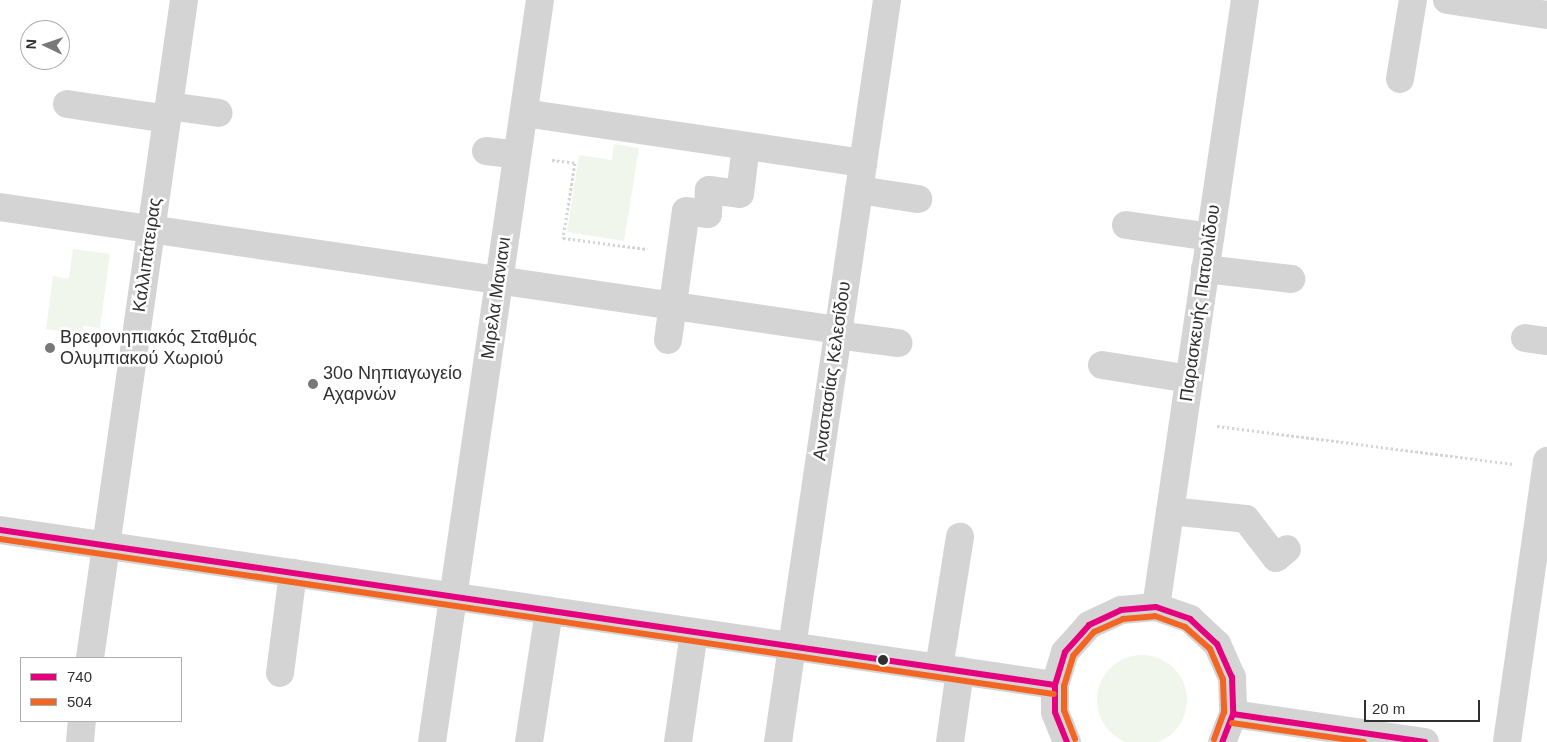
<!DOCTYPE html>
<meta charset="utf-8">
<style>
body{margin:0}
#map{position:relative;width:1547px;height:742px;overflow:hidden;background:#fff;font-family:Helvetica,sans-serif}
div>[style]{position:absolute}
.green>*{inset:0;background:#f1f6ec}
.round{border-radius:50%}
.path>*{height:3px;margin-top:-1.5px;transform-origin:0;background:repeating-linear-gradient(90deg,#d4d4d4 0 2.5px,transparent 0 5px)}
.minor>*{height:28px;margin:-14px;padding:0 14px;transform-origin:14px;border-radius:14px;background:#d4d4d4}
.bus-1>*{height:6px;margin:-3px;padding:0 3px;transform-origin:3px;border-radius:3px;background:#e5007d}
.bus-2>*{height:6px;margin:-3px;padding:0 3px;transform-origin:3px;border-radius:3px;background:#f26522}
.dots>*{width:14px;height:14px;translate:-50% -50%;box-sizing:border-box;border:2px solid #fff;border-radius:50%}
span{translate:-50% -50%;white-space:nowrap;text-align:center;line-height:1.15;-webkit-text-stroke:5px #fff;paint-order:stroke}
.street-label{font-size:18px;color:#303030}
.poi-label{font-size:18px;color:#303030}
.left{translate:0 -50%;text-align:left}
.legend{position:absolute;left:20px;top:657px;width:162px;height:65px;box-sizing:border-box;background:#fff;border:1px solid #acacac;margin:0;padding:6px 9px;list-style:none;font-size:15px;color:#303030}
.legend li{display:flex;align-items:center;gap:10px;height:25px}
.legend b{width:25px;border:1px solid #acacac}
.north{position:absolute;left:20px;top:20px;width:50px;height:50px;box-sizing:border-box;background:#fff;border:1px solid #acacac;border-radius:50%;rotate:273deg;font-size:14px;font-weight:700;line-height:20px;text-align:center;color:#303030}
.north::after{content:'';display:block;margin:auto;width:18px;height:22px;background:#787878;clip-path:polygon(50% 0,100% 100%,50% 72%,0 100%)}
.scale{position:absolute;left:1364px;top:700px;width:116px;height:22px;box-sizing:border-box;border:2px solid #303030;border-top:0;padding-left:6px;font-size:15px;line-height:18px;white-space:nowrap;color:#303030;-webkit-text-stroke:4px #fff;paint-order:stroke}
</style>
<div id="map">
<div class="green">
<div style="clip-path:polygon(614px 144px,639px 148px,624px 241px,567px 232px,579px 155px,612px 160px)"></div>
<div style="clip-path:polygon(73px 249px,110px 254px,100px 328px,83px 326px,82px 334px,46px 329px,53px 276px,69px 279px)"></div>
<div class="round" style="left:1097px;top:655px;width:90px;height:90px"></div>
</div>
<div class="path">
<div style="left:552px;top:160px;width:23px;rotate:7deg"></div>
<div style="left:575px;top:163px;width:76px;rotate:99.1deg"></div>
<div style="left:563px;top:238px;width:85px;rotate:7.5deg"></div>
<div style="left:1217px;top:426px;width:298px;rotate:7.3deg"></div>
</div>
<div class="minor">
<div style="left:1447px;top:0;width:101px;rotate:8.5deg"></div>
<div style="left:1400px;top:79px;width:80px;rotate:-80.7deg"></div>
<div style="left:67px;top:104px;width:101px;rotate:8.5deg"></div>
<div style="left:169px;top:106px;width:50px;rotate:8deg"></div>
<div style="left:524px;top:113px;width:343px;rotate:8.4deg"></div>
<div style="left:486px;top:151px;width:31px;rotate:7deg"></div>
<div style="left:859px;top:190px;width:60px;rotate:8.7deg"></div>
<div style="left:0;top:207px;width:847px;rotate:8.35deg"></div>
<div style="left:1126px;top:225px;width:85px;rotate:8.1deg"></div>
<div style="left:1205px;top:269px;width:87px;rotate:6.6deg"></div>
<div style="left:837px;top:335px;width:62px;rotate:7.5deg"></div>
<div style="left:1525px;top:338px;width:22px;rotate:8deg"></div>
<div style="left:668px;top:340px;width:130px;rotate:-82.1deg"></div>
<div style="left:686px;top:211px;width:22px;rotate:8deg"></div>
<div style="left:708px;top:214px;width:24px;rotate:-88deg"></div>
<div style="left:709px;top:190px;width:31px;rotate:7deg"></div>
<div style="left:740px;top:194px;width:48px;rotate:-82.9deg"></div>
<div style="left:1102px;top:365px;width:88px;rotate:9.1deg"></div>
<div style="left:1170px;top:511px;width:76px;rotate:6deg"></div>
<div style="left:1246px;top:519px;width:49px;rotate:52.4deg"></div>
<div style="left:1276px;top:558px;width:14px;rotate:-39deg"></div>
<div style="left:0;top:530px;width:1066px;rotate:8.36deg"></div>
<div style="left:1156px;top:607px;width:613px;rotate:-81.66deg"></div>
<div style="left:90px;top:658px;width:665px;rotate:-81.87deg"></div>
<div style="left:939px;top:668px;width:133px;rotate:-80.9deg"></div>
<div style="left:280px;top:673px;width:101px;rotate:-82.6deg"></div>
<div style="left:1233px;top:714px;width:194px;rotate:8.3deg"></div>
<div style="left:80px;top:742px;width:21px;rotate:-85deg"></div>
<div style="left:432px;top:742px;width:750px;rotate:-81.72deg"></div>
<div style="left:529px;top:742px;width:133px;rotate:-81.3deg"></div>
<div style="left:678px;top:742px;width:111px;rotate:-81.7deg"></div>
<div style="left:778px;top:742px;width:750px;rotate:-81.64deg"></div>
<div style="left:950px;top:742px;width:72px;rotate:-82deg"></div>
<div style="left:1067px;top:742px;width:32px;rotate:-112deg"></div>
<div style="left:1055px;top:712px;width:27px;rotate:-90deg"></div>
<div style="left:1055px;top:685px;width:34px;rotate:-73deg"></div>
<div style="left:1065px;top:652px;width:36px;rotate:-48deg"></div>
<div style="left:1089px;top:625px;width:35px;rotate:-25deg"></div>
<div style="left:1121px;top:610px;width:35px;rotate:-5deg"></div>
<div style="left:1156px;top:607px;width:36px;rotate:19deg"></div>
<div style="left:1190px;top:619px;width:37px;rotate:43deg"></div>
<div style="left:1217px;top:644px;width:36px;rotate:66deg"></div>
<div style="left:1232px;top:677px;width:37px;rotate:88deg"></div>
<div style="left:1233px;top:714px;width:30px;rotate:111deg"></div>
<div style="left:1507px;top:742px;width:284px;rotate:-81.9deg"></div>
</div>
<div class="bus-1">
<div style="left:0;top:530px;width:1066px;rotate:8.36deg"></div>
<div style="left:1233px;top:714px;width:194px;rotate:8.3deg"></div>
<div style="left:1067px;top:742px;width:32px;rotate:-112deg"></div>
<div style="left:1055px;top:712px;width:27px;rotate:-90deg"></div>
<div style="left:1055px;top:685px;width:34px;rotate:-73deg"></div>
<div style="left:1065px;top:652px;width:36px;rotate:-48deg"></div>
<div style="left:1089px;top:625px;width:35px;rotate:-25deg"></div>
<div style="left:1121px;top:610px;width:35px;rotate:-5deg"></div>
<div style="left:1156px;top:607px;width:36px;rotate:19deg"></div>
<div style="left:1190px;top:619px;width:37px;rotate:43deg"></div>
<div style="left:1217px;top:644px;width:36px;rotate:66deg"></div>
<div style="left:1232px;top:677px;width:37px;rotate:88deg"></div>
<div style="left:1233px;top:714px;width:30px;rotate:111deg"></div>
</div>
<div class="bus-2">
<div style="left:0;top:539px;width:1065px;rotate:8.37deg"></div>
<div style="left:1232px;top:723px;width:133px;rotate:8.2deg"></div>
<div style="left:1075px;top:739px;width:31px;rotate:-111deg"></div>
<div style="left:1064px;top:710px;width:24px;rotate:-90deg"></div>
<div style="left:1064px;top:686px;width:31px;rotate:-73deg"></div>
<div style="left:1073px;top:656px;width:32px;rotate:-49deg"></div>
<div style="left:1094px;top:632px;width:32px;rotate:-24deg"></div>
<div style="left:1123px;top:619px;width:32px;rotate:-5deg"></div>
<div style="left:1155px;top:616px;width:32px;rotate:20deg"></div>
<div style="left:1185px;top:627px;width:33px;rotate:41deg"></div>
<div style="left:1210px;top:649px;width:33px;rotate:67deg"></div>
<div style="left:1223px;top:679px;width:33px;rotate:88deg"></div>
<div style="left:1224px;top:712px;width:29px;rotate:110deg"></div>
</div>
<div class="dots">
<div style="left:50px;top:348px;background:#787878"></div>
<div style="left:313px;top:384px;background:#787878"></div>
<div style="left:883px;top:660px;background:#303030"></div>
</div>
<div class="street-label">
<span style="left:147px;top:255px;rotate:-82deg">Καλλιπάτειρας</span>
<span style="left:496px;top:298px;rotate:-82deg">Μιρελα Μανιανι</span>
<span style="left:1200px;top:303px;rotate:-82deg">Παρασκευής Πατουλίδου</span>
<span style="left:832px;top:371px;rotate:-82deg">Αναστασίας Κελεσίδου</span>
</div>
<div class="poi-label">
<span class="left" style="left:60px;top:348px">Βρεφονηπιακός Σταθμός<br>Ολυμπιακού Χωριού</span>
<span class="left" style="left:323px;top:384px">30ο Νηπιαγωγείο<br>Αχαρνών</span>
</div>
<ul class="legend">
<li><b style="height:6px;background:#e5007d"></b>740</li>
<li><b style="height:6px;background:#f26522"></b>504</li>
</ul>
<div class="north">N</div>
<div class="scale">20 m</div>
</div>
